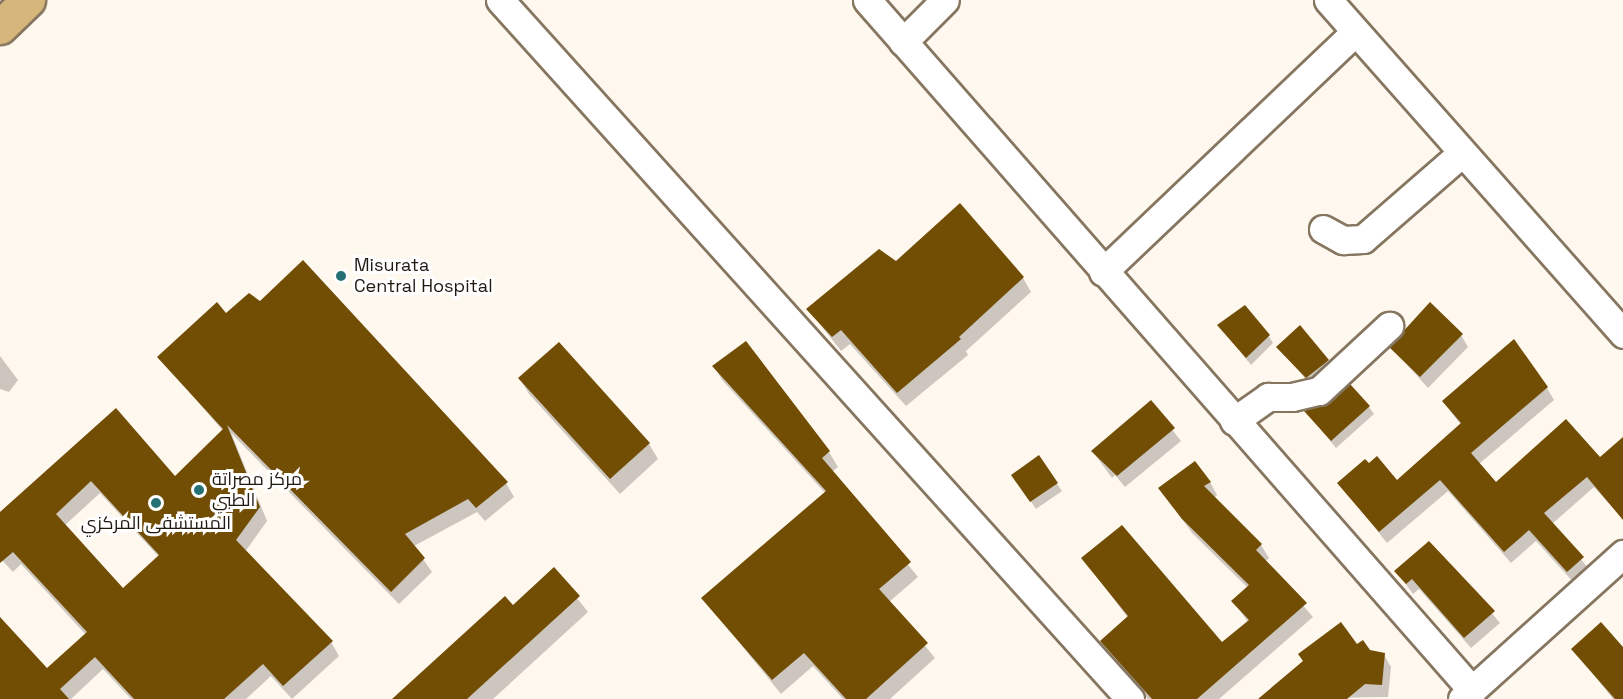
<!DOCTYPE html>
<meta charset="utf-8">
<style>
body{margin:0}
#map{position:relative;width:1623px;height:699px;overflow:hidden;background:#fff8ee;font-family:"Space Grotesk",Cairo,sans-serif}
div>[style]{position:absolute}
.shadow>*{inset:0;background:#0003}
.building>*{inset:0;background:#724d04}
.roads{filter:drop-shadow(2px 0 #867660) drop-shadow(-2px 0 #867660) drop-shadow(0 2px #867660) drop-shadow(0 -2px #867660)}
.minor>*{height:27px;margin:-13.5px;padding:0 13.5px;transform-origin:13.5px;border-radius:13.5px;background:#fff}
.primary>*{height:33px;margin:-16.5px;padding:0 16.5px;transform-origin:16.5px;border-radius:16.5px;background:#d7b67b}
.dots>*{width:16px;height:16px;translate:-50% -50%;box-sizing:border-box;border:3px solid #fff;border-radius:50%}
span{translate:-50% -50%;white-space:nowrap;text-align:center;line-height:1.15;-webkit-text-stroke:6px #fff;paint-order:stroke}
.poi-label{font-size:18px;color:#1f1910}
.left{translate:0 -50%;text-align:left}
</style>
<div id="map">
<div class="shadow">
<div style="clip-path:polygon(1023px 278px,1031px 292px,966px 351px,968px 355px,906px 406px,850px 344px,841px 351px,808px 309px)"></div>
<div style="clip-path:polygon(evenodd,225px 315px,506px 483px,514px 497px,485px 521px,477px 512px,414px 546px,432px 572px,399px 604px,231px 433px,267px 521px,245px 552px,331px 642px,339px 656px,292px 699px,271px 676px,246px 699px,131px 699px,103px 669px,71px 699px,0 699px,0 619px,47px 670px,86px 635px,21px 564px,13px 572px,0 558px,0 514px,115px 410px,175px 478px,223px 431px,159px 357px,225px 315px,100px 493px,159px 557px,123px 590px,64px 526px,100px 493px)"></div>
<div style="clip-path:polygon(1219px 326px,1268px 335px,1273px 343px,1251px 365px)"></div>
<div style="clip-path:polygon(1300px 327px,1332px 369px,1311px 385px,1278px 347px)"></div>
<div style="clip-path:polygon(1461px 335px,1468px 347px,1428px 388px,1391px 347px)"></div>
<div style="clip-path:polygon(745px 343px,829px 452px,838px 467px,832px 472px,918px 577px,889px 602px,935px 658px,890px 699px,843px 699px,813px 666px,781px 694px,703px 598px,826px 494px,722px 380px,714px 366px)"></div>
<div style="clip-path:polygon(0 356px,18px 380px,9px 392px,0 389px)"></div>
<div style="clip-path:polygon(520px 379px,649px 444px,658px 459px,620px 494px,529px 394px)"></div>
<div style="clip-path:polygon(1547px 388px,1554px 400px,1479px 464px,1496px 484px,1599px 459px,1623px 448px,1623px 519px,1594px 487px,1552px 524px,1589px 569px,1574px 583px,1536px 541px,1511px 563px,1448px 491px,1387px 543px,1339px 483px,1397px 482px,1461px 425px,1443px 401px)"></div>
<div style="clip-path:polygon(1151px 403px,1181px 441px,1125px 487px,1115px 475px,1112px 478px,1093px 452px)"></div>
<div style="clip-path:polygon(1369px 407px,1374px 414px,1336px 448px,1306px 411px)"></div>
<div style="clip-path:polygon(1210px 482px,1217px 495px,1214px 498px,1261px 545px,1269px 558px,1265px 562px,1313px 617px,1219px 699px,1148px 699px,1102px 641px,1128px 618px,1083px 558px,1222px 644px,1248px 622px,1233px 601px,1248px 588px,1192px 533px,1160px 488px)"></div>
<div style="clip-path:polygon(1018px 483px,1057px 484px,1062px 491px,1036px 509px)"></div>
<div style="clip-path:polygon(1451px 564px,1500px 623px,1471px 648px,1419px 589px,1413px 594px,1396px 571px)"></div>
<div style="clip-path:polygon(554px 569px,588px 612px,493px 699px,394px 699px,513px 607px)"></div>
<div style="clip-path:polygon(1357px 646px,1384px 655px,1391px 667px,1388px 697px,1260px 699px)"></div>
<div style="clip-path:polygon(1573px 649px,1623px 649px,1623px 699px,1613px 699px)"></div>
</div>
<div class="building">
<div style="clip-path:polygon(960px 203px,1024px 277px,959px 337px,961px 339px,897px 393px,841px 330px,832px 337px,806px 309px,879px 249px,896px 261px)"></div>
<div style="clip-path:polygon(evenodd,303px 260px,508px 482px,476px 508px,468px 499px,405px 534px,425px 558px,391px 592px,227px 425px,260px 507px,236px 540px,333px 641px,283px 686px,263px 664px,224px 699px,134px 699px,95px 657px,60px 689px,69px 699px,0 699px,0 617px,47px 668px,87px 632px,13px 552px,0 563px,0 512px,116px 408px,175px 476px,223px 429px,157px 357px,217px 302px,226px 313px,249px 293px,260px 301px,303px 260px,91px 481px,159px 555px,123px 588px,56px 514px,91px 481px)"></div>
<div style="clip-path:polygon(1430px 302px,1463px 334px,1420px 377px,1389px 347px)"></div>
<div style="clip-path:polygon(1245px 305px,1270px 335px,1246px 358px,1217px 325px)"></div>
<div style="clip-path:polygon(1300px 325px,1329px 360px,1306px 378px,1276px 347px)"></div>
<div style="clip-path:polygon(1514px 339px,1548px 387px,1471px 453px,1496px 482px,1566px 419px,1600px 457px,1623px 437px,1623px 520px,1587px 477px,1544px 513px,1584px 557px,1567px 572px,1529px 530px,1504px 552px,1440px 480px,1379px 532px,1337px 483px,1365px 459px,1369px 463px,1377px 456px,1397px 480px,1461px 423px,1442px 401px)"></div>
<div style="clip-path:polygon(746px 341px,830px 451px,822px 458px,911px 562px,879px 589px,928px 643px,866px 699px,846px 699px,804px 653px,772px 680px,701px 598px,826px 491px,712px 366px)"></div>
<div style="clip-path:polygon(559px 342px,650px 443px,610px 479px,518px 378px)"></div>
<div style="clip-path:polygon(1350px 384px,1370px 406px,1331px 441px,1304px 411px,1329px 403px)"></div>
<div style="clip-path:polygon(1151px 400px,1175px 428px,1117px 476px,1091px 451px)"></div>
<div style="clip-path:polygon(1039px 455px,1058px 483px,1030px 502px,1011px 475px)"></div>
<div style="clip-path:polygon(1195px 461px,1211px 482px,1204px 486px,1262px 544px,1256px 550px,1307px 603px,1197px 699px,1152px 699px,1100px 641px,1128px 616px,1081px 558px,1122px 525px,1222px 642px,1249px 620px,1231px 601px,1249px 585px,1182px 519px,1158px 488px)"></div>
<div style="clip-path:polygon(1429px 541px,1495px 611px,1464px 638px,1412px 579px,1406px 584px,1394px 571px)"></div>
<div style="clip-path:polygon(554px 567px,580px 596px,467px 699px,392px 699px,505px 596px,513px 605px)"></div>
<div style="clip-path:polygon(1341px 622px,1357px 644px,1363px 640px,1370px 650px,1385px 653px,1382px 685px,1365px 684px,1347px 699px,1258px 699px,1303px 661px,1298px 654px)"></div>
<div style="clip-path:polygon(1601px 622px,1623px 647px,1623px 699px,1615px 699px,1571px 649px)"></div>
</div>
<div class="roads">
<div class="minor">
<div style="left:500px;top:0;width:941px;rotate:47.97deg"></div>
<div style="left:867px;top:0;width:918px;rotate:48.76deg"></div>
<div style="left:1328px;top:0;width:446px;rotate:48.5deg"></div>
<div style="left:903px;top:42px;width:59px;rotate:-45deg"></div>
<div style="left:1323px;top:229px;width:23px;rotate:29deg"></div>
<div style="left:1343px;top:240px;width:20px;rotate:-3deg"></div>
<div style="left:1363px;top:239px;width:131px;rotate:-41deg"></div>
<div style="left:1103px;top:272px;width:347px;rotate:-43.6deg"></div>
<div style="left:1234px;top:421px;width:42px;rotate:-35.2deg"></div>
<div style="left:1268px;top:397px;width:24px"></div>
<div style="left:1292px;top:397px;width:28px;rotate:-13deg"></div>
<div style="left:1319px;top:391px;width:96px;rotate:-42.9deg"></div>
<div style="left:1462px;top:699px;width:217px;rotate:-42deg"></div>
</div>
<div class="primary">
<div style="left:0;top:27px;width:39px;rotate:-44deg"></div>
</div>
</div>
<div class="dots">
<div style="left:341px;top:276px;background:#257075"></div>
<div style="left:199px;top:490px;background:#257075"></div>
<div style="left:156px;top:503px;background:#257075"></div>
</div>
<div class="poi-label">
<span class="left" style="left:354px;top:276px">Misurata<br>Central Hospital</span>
<span class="left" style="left:212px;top:490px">مركز مصراتة<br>الطبي</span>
<span style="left:156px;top:523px">المستشفى المركزي</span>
</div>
</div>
